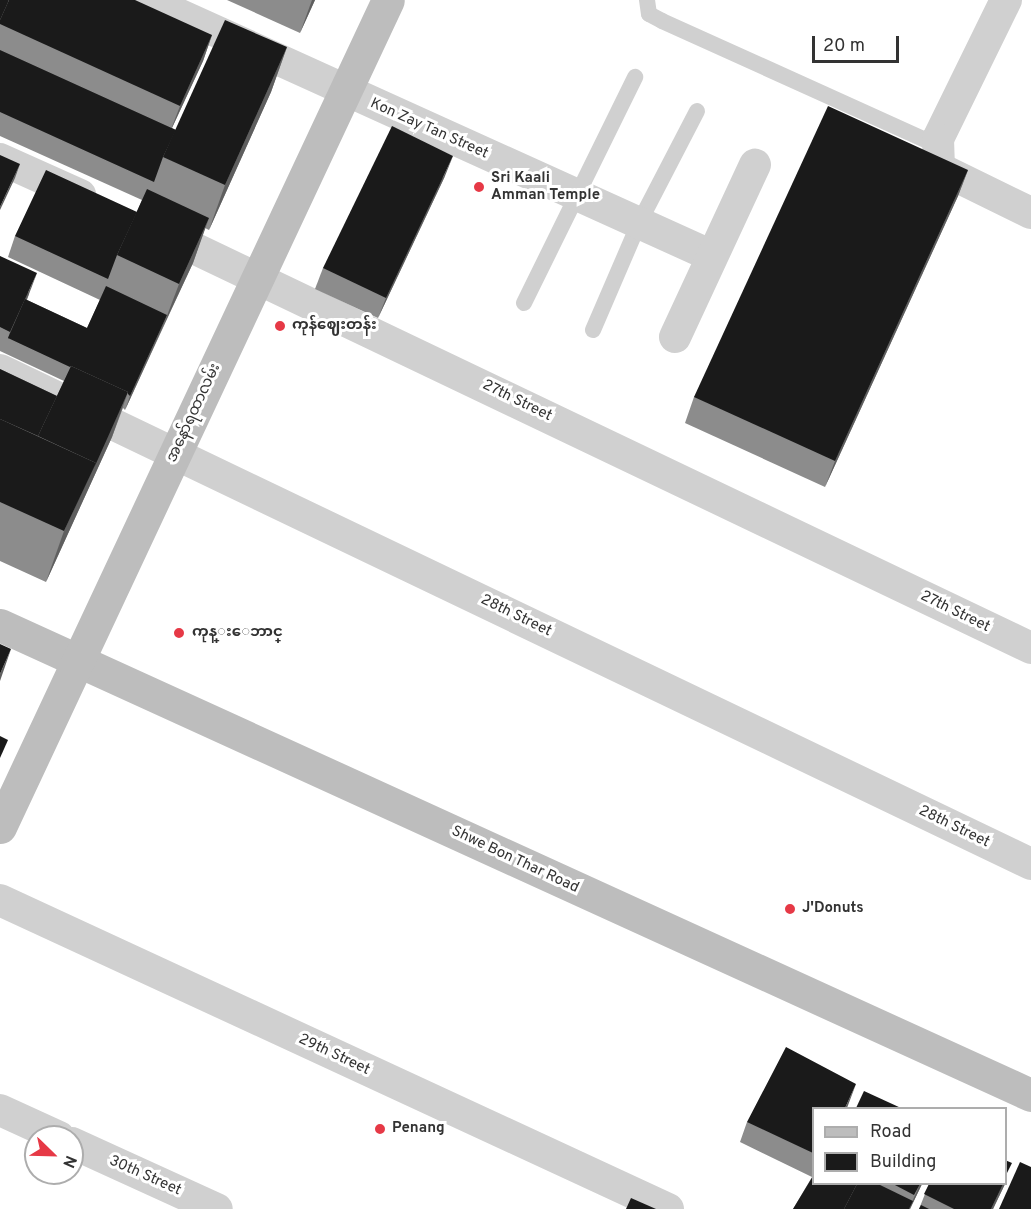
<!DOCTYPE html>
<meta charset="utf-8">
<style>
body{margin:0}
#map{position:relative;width:1031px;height:1209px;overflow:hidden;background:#fff;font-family:Overpass,"Noto Sans Myanmar",sans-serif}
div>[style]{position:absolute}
.service>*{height:16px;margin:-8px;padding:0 8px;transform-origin:8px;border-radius:8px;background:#d0d0d0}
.minor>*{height:32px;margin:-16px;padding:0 16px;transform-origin:16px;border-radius:16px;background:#d0d0d0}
.secondary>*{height:33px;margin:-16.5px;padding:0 16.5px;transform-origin:16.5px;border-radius:16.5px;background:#bdbdbd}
.wall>*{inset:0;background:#8c8c8c}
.shaded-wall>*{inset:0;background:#5f5f5f}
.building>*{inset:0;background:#1a1a1a}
.dots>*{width:16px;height:16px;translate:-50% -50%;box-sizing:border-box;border:3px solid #fff;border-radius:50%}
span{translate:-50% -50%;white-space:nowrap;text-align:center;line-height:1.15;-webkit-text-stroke:6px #fff;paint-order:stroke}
.street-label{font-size:15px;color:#333}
.poi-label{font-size:15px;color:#333;font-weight:700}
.left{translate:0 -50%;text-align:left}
.legend{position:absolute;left:812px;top:1107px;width:195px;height:78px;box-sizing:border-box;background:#fff;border:2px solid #adadad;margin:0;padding:8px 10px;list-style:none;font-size:18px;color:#333}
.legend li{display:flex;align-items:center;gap:12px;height:30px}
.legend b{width:30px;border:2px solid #adadad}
.north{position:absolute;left:24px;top:1125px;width:60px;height:60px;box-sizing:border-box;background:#fff;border:2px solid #adadad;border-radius:50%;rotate:113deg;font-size:16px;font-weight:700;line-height:24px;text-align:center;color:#333}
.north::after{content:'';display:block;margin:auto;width:21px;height:27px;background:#e63946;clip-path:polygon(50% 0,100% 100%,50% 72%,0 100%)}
.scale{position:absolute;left:812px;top:36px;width:87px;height:27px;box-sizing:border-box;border:3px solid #333;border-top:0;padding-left:8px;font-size:18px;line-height:21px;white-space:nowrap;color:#333;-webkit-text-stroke:4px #fff;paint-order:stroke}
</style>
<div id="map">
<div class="service">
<div style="left:647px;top:0;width:14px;rotate:82deg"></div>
<div style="left:649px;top:14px;width:15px;rotate:28deg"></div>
<div style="left:662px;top:21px;width:306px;rotate:24.3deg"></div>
<div style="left:524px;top:303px;width:252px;rotate:-63.8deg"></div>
<div style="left:593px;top:330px;width:116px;rotate:-66.7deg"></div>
<div style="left:639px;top:223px;width:126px;rotate:-62.6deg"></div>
</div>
<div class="minor">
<div style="left:147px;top:0;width:620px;rotate:24.38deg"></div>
<div style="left:1006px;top:0;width:155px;rotate:116.1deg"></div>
<div style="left:938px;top:139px;width:29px;rotate:88deg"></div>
<div style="left:939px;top:168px;width:102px;rotate:26.1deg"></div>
<div style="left:0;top:159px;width:88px;rotate:24.2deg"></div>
<div style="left:160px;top:232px;width:965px;rotate:25.53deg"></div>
<div style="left:675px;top:337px;width:190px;rotate:-65.1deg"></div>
<div style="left:0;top:370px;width:1143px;rotate:25.6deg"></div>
<div style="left:0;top:900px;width:736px;rotate:24.82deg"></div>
<div style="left:0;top:1110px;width:65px;rotate:24.6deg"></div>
<div style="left:72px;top:1143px;width:159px;rotate:24.5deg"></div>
</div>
<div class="secondary">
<div style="left:0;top:625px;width:1133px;rotate:24.51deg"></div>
<div style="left:0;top:827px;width:913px;rotate:-64.87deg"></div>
</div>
<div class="wall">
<div style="clip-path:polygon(0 0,212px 35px,203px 61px,172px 128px,176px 130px,287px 47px,271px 92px,209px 230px,205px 228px,193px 263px,125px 410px,123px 408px,112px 437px,46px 582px,0 561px,0 369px,57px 396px,64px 381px,0 351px,0 256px,29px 294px,27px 300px,87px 328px,100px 300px,8px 257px,15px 236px,137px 212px,142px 200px,0 136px)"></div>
<div style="clip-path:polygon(227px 0,315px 0,300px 33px)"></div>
<div style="clip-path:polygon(968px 170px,958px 196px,825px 487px,685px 423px,694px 397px)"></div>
<div style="clip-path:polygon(445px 176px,378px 318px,315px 289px,323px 268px)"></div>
<div style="clip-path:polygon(813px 1108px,813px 1184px,922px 1184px,910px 1209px,793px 1209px,812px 1177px,740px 1142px,747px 1122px)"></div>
<div style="clip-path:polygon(929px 1184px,1005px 1184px,993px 1209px,919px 1209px)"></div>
</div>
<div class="shaded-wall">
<div style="clip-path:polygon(312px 0,315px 0,300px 33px)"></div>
<div style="clip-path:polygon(212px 35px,203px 61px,170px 132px,180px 106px)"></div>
<div style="clip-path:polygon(287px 47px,271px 92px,209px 230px,225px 185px)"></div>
<div style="clip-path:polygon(453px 156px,445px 176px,378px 318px,386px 298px)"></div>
<div style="clip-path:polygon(20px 164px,15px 178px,0 210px,0 207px)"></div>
<div style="clip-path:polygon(968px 170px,958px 196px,825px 487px,835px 461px)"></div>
<div style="clip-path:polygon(209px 218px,193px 263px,162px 329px,179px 284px)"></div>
<div style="clip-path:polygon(37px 273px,29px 294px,9px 339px,8px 338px,10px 332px)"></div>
<div style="clip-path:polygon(167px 315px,162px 329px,125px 410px,130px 396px)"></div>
<div style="clip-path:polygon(128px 392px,112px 437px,46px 582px,64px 531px)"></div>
<div style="clip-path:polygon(11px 649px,0 681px,0 674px)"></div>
<div style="clip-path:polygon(856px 1084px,847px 1108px,845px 1108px)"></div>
<div style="clip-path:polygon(920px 1184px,922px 1184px,910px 1209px,909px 1209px)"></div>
<div style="clip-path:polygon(1003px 1184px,1005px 1184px,993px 1209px,991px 1209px)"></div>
</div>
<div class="building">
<div style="clip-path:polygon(0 0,9px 0,0 20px)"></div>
<div style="clip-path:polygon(9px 0,135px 0,212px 35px,180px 106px,0 24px,0 20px)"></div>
<div style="clip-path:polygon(225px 20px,287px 47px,225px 185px,163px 157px)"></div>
<div style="clip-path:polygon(0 50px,176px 130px,163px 157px,154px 182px,0 112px)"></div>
<div style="clip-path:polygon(828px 106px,968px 170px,835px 461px,694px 397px)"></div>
<div style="clip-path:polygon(392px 126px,453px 156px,386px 298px,323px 268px)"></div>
<div style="clip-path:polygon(0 155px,20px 164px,0 207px)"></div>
<div style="clip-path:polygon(46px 170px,137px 212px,117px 255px,108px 279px,15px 236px)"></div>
<div style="clip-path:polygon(147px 189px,209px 218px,179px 284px,117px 255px)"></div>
<div style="clip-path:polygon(0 256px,37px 273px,10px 332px,0 327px)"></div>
<div style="clip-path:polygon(106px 286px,167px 315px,130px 396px,128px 394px,128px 392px,71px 366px,70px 367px,8px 338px,25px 299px,87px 328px)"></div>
<div style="clip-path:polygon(71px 366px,128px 392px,94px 468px,96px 463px,38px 436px)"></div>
<div style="clip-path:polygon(0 369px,57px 396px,38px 436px,0 419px)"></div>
<div style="clip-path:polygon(0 419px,96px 463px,64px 531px,0 502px)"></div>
<div style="clip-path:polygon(0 644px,11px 649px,0 674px)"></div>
<div style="clip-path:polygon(0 736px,8px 740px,0 758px)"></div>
<div style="clip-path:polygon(786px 1047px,856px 1084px,845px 1108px,813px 1108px,813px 1153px,747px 1122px)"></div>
<div style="clip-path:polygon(864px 1091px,901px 1108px,856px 1108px)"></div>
<div style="clip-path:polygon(1005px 1160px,1012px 1163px,1005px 1177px)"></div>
<div style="clip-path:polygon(1020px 1162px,1031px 1167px,1031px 1209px,999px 1209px)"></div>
<div style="clip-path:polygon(813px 1176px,813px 1184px,857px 1184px,844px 1209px,793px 1209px)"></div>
<div style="clip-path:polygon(857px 1184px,878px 1184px,913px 1201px,909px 1209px,844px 1209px)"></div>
<div style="clip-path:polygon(893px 1184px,920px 1184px,914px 1195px)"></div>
<div style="clip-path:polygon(929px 1184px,1003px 1184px,991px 1209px,954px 1209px,924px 1194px)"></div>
<div style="clip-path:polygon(631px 1198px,656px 1209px,626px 1209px)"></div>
<div style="clip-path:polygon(921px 1205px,929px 1209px,919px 1209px)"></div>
</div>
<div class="dots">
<div style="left:479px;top:187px;background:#e63946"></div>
<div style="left:280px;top:326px;background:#e63946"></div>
<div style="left:179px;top:633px;background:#e63946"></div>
<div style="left:790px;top:909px;background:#e63946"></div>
<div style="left:380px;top:1129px;background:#e63946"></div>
</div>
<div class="street-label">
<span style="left:429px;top:129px;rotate:24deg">Kon Zay Tan Street</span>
<span style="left:517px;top:401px;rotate:26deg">27th Street</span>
<span style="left:194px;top:413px;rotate:-65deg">အနော်ရထာလမ်း</span>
<span style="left:955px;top:612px;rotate:26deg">27th Street</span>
<span style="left:516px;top:616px;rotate:26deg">28th Street</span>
<span style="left:954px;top:827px;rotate:26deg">28th Street</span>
<span style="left:515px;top:860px;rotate:25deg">Shwe Bon Thar Road</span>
<span style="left:334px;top:1055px;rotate:25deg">29th Street</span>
<span style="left:145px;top:1176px;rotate:24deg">30th Street</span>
</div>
<div class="poi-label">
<span class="left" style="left:491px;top:187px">Sri Kaali<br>Amman Temple</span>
<span class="left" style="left:292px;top:326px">ကုန်ဈေးတန်း</span>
<span class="left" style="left:192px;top:633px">ကုန္းေဘာင္</span>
<span class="left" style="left:802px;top:909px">J'Donuts</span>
<span class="left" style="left:392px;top:1129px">Penang</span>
</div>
<ul class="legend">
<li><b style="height:8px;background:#bdbdbd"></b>Road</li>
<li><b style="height:16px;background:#1a1a1a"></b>Building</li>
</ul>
<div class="north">N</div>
<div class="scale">20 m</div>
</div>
